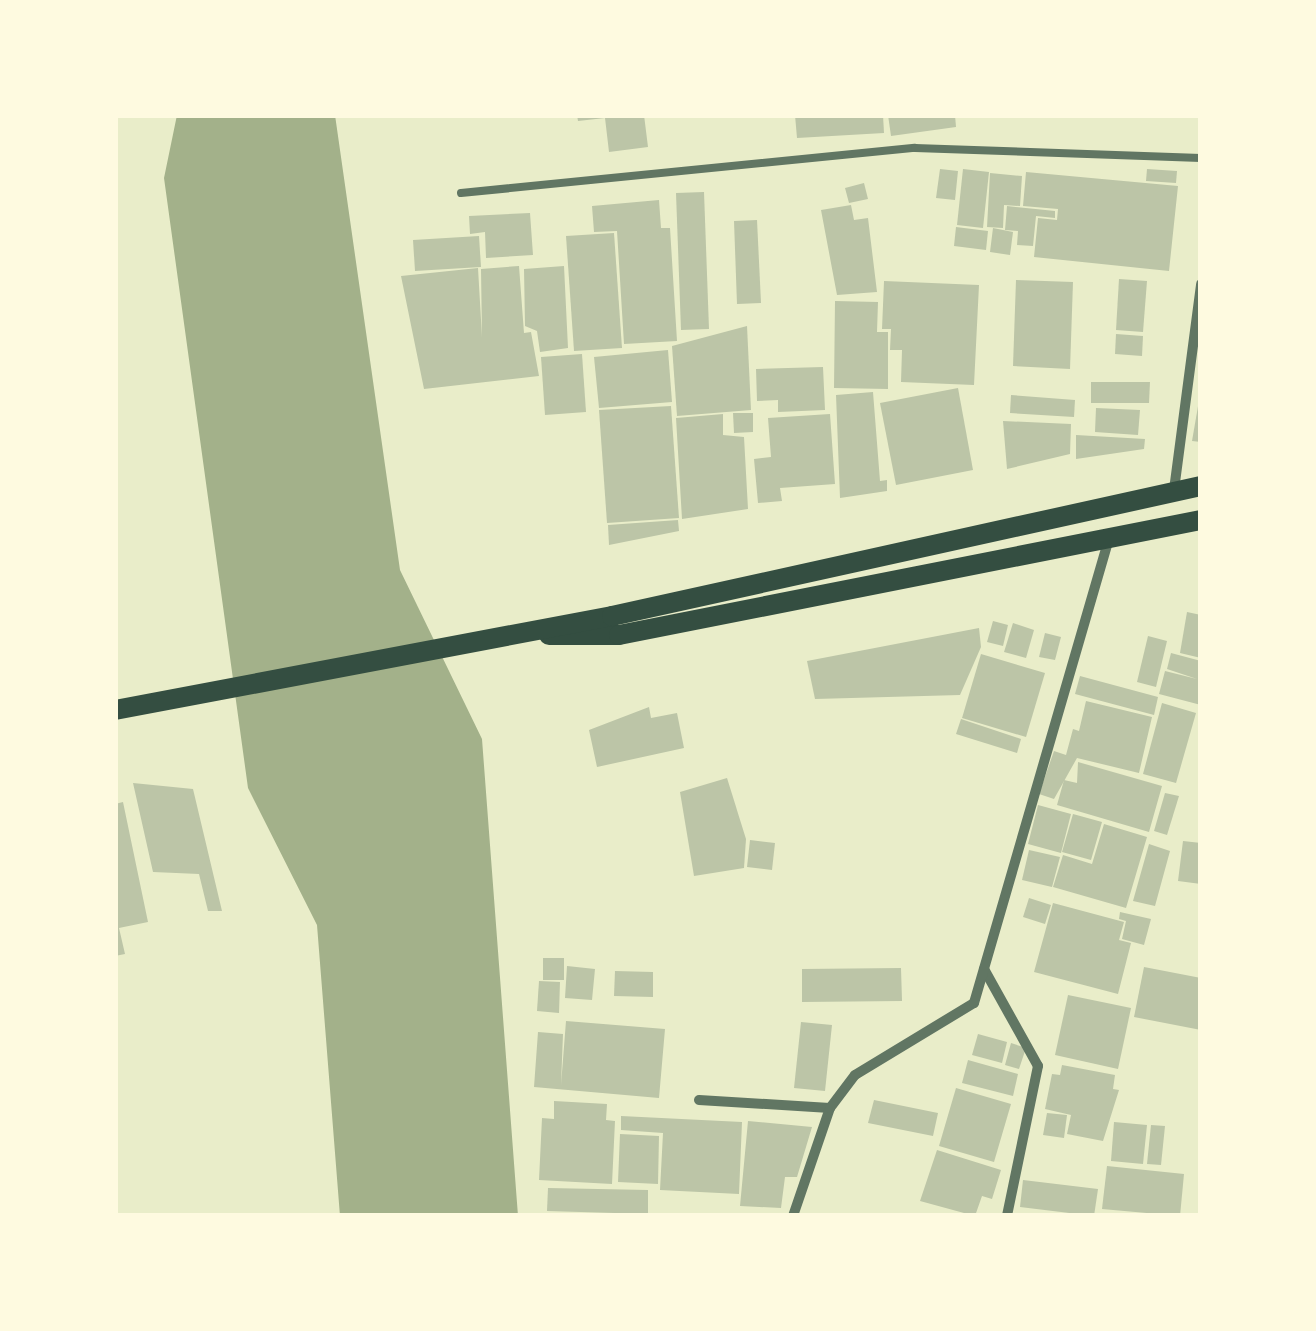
<!DOCTYPE html>
<style>
body{margin:0}
#map{position:relative;width:1316px;height:1331px;overflow:hidden;background:#e9edc9;font-family:Mulish,sans-serif}
div>[style]{position:absolute}
.water>*{inset:0;background:#a3b18a}
.building>*{inset:0;background:#bcc5a7}
.service>*{height:8px;margin:-4px;padding:0 4px;transform-origin:4px;border-radius:4px;background:#617663}
.minor>*{height:10px;margin:-5px;padding:0 5px;transform-origin:5px;border-radius:5px;background:#617663}
.secondary>*{height:20px;margin:-10px;padding:0 10px;transform-origin:10px;border-radius:10px;background:#344e41}
span{translate:-50% -50%;white-space:nowrap;text-align:center;line-height:1.15;-webkit-text-stroke:8px #fefae0;paint-order:stroke}
.frame{position:absolute;inset:0;border:118px solid #fefae0;pointer-events:none}
</style>
<div id="map">
<div class="water">
<div style="clip-path:polygon(177px 115px,335px 115px,400px 570px,482px 739px,518px 1216px,340px 1216px,317px 925px,248px 788px,164px 178px)"></div>
</div>
<div class="building">
<div style="clip-path:polygon(577px 115px,644px 115px,648px 147px,609px 152px,605px 118px,578px 121px)"></div>
<div style="clip-path:polygon(795px 115px,883px 115px,884px 133px,797px 138px)"></div>
<div style="clip-path:polygon(888px 115px,955px 115px,956px 127px,891px 136px)"></div>
<div style="clip-path:polygon(940px 169px,958px 171px,955px 200px,936px 198px)"></div>
<div style="clip-path:polygon(963px 169px,989px 172px,983px 228px,957px 225px)"></div>
<div style="clip-path:polygon(1147px 169px,1177px 171px,1176px 183px,1146px 181px)"></div>
<div style="clip-path:polygon(1026px 172px,1178px 186px,1169px 271px,1034px 257px,1038px 218px,1057px 220px,1058px 209px,1023px 206px)"></div>
<div style="clip-path:polygon(990px 173px,1022px 176px,1020px 206px,1004px 205px,1003px 228px,987px 227px)"></div>
<div style="clip-path:polygon(864px 183px,868px 199px,849px 203px,845px 188px)"></div>
<div style="clip-path:polygon(704px 192px,709px 329px,681px 330px,676px 193px)"></div>
<div style="clip-path:polygon(659px 200px,661px 228px,670px 228px,677px 341px,624px 344px,617px 231px,594px 232px,592px 206px)"></div>
<div style="clip-path:polygon(851px 205px,854px 220px,868px 218px,877px 292px,837px 295px,821px 210px)"></div>
<div style="clip-path:polygon(1007px 206px,1055px 211px,1055px 218px,1036px 216px,1033px 246px,1017px 245px,1018px 231px,1005px 230px)"></div>
<div style="clip-path:polygon(530px 213px,533px 255px,486px 258px,485px 232px,470px 234px,469px 216px)"></div>
<div style="clip-path:polygon(757px 220px,761px 303px,737px 304px,734px 221px)"></div>
<div style="clip-path:polygon(956px 227px,988px 231px,986px 250px,954px 246px)"></div>
<div style="clip-path:polygon(993px 228px,1013px 232px,1010px 255px,990px 252px)"></div>
<div style="clip-path:polygon(614px 233px,622px 348px,574px 351px,566px 236px)"></div>
<div style="clip-path:polygon(479px 236px,481px 267px,415px 271px,413px 240px)"></div>
<div style="clip-path:polygon(519px 266px,524px 333px,531px 332px,539px 376px,424px 389px,401px 276px,478px 268px,482px 337px,481px 269px)"></div>
<div style="clip-path:polygon(564px 266px,568px 348px,540px 352px,537px 331px,525px 326px,524px 269px)"></div>
<div style="clip-path:polygon(1119px 279px,1147px 281px,1143px 332px,1116px 330px)"></div>
<div style="clip-path:polygon(1016px 280px,1073px 282px,1070px 369px,1013px 366px)"></div>
<div style="clip-path:polygon(884px 281px,979px 285px,974px 385px,901px 382px,902px 350px,890px 350px,891px 329px,882px 329px)"></div>
<div style="clip-path:polygon(835px 301px,878px 302px,877px 332px,888px 332px,888px 389px,834px 388px)"></div>
<div style="clip-path:polygon(747px 326px,751px 410px,677px 416px,672px 346px)"></div>
<div style="clip-path:polygon(1116px 334px,1143px 336px,1142px 356px,1115px 354px)"></div>
<div style="clip-path:polygon(668px 350px,672px 402px,599px 408px,594px 357px)"></div>
<div style="clip-path:polygon(582px 354px,586px 412px,545px 415px,541px 357px)"></div>
<div style="clip-path:polygon(823px 367px,825px 410px,778px 412px,778px 400px,757px 401px,756px 369px)"></div>
<div style="clip-path:polygon(1091px 382px,1150px 382px,1149px 403px,1091px 403px)"></div>
<div style="clip-path:polygon(958px 388px,973px 470px,896px 485px,880px 403px)"></div>
<div style="clip-path:polygon(1201px 389px,1201px 442px,1192px 441px)"></div>
<div style="clip-path:polygon(873px 392px,880px 481px,887px 480px,887px 491px,840px 498px,836px 395px)"></div>
<div style="clip-path:polygon(1011px 395px,1075px 400px,1074px 417px,1010px 413px)"></div>
<div style="clip-path:polygon(671px 406px,679px 518px,607px 523px,599px 410px)"></div>
<div style="clip-path:polygon(1096px 408px,1140px 410px,1138px 435px,1095px 432px)"></div>
<div style="clip-path:polygon(733px 413px,753px 413px,753px 432px,734px 433px)"></div>
<div style="clip-path:polygon(723px 414px,723px 435px,744px 437px,748px 509px,682px 519px,676px 418px)"></div>
<div style="clip-path:polygon(830px 414px,835px 484px,780px 488px,782px 501px,758px 503px,754px 459px,771px 457px,768px 418px)"></div>
<div style="clip-path:polygon(1003px 421px,1071px 424px,1070px 454px,1007px 469px)"></div>
<div style="clip-path:polygon(1076px 435px,1145px 439px,1144px 449px,1076px 459px)"></div>
<div style="clip-path:polygon(678px 520px,679px 531px,609px 545px,608px 525px)"></div>
<div style="clip-path:polygon(1187px 612px,1201px 615px,1201px 658px,1180px 653px)"></div>
<div style="clip-path:polygon(993px 621px,1008px 625px,1003px 646px,987px 642px)"></div>
<div style="clip-path:polygon(1013px 623px,1034px 630px,1026px 658px,1004px 652px)"></div>
<div style="clip-path:polygon(979px 628px,981px 647px,960px 695px,815px 699px,807px 661px)"></div>
<div style="clip-path:polygon(1045px 633px,1061px 637px,1055px 660px,1039px 657px)"></div>
<div style="clip-path:polygon(1148px 636px,1167px 641px,1156px 687px,1137px 682px)"></div>
<div style="clip-path:polygon(1171px 653px,1201px 661px,1201px 705px,1159px 694px,1165px 671px,1197px 679px,1167px 669px)"></div>
<div style="clip-path:polygon(981px 654px,1045px 673px,1026px 737px,962px 718px)"></div>
<div style="clip-path:polygon(1080px 676px,1158px 697px,1154px 715px,1075px 694px)"></div>
<div style="clip-path:polygon(1086px 701px,1152px 717px,1139px 773px,1077px 758px,1054px 799px,1039px 794px,1054px 751px,1066px 755px,1073px 729px,1079px 731px)"></div>
<div style="clip-path:polygon(1162px 703px,1196px 713px,1176px 783px,1143px 774px)"></div>
<div style="clip-path:polygon(649px 707px,651px 718px,677px 713px,684px 748px,597px 767px,589px 730px)"></div>
<div style="clip-path:polygon(961px 719px,1021px 739px,1017px 753px,956px 734px)"></div>
<div style="clip-path:polygon(1078px 762px,1162px 786px,1149px 832px,1057px 805px,1064px 780px,1077px 783px)"></div>
<div style="clip-path:polygon(727px 778px,746px 839px,744px 868px,694px 876px,680px 792px)"></div>
<div style="clip-path:polygon(133px 783px,193px 789px,222px 911px,208px 911px,199px 874px,153px 872px)"></div>
<div style="clip-path:polygon(1165px 793px,1179px 796px,1167px 835px,1154px 831px)"></div>
<div style="clip-path:polygon(123px 802px,148px 922px,119px 928px,125px 954px,115px 956px,115px 804px)"></div>
<div style="clip-path:polygon(1038px 805px,1071px 814px,1061px 853px,1028px 844px)"></div>
<div style="clip-path:polygon(1073px 814px,1102px 822px,1091px 860px,1062px 852px)"></div>
<div style="clip-path:polygon(1104px 824px,1147px 837px,1126px 908px,1053px 887px,1063px 855px,1092px 864px)"></div>
<div style="clip-path:polygon(750px 840px,775px 843px,772px 870px,747px 867px)"></div>
<div style="clip-path:polygon(1183px 841px,1201px 843px,1201px 884px,1178px 881px)"></div>
<div style="clip-path:polygon(1149px 844px,1170px 851px,1155px 906px,1133px 901px)"></div>
<div style="clip-path:polygon(1029px 850px,1060px 857px,1052px 887px,1022px 880px)"></div>
<div style="clip-path:polygon(1029px 898px,1051px 905px,1045px 924px,1023px 917px)"></div>
<div style="clip-path:polygon(1053px 903px,1124px 922px,1119px 940px,1131px 943px,1118px 994px,1034px 972px)"></div>
<div style="clip-path:polygon(1120px 912px,1151px 919px,1144px 945px,1122px 939px,1126px 921px,1119px 919px)"></div>
<div style="clip-path:polygon(543px 958px,564px 958px,564px 980px,543px 980px)"></div>
<div style="clip-path:polygon(567px 966px,595px 969px,592px 1000px,565px 998px)"></div>
<div style="clip-path:polygon(1144px 967px,1201px 978px,1201px 1030px,1134px 1017px)"></div>
<div style="clip-path:polygon(901px 968px,902px 1001px,802px 1002px,802px 969px)"></div>
<div style="clip-path:polygon(615px 971px,653px 972px,653px 997px,614px 996px)"></div>
<div style="clip-path:polygon(539px 981px,560px 982px,559px 1013px,537px 1011px)"></div>
<div style="clip-path:polygon(1068px 995px,1131px 1008px,1118px 1069px,1055px 1055px)"></div>
<div style="clip-path:polygon(566px 1021px,665px 1029px,659px 1098px,534px 1087px,538px 1032px,563px 1034px,561px 1085px)"></div>
<div style="clip-path:polygon(801px 1022px,832px 1025px,825px 1091px,794px 1088px)"></div>
<div style="clip-path:polygon(978px 1034px,1007px 1042px,1002px 1063px,972px 1055px)"></div>
<div style="clip-path:polygon(1011px 1043px,1026px 1048px,1019px 1069px,1005px 1065px)"></div>
<div style="clip-path:polygon(968px 1060px,1018px 1074px,1013px 1096px,962px 1083px)"></div>
<div style="clip-path:polygon(1062px 1065px,1115px 1075px,1113px 1089px,1119px 1090px,1103px 1141px,1067px 1134px,1071px 1115px,1045px 1109px,1052px 1074px,1060px 1075px)"></div>
<div style="clip-path:polygon(956px 1088px,1011px 1104px,994px 1162px,939px 1146px)"></div>
<div style="clip-path:polygon(874px 1100px,938px 1113px,933px 1136px,868px 1123px)"></div>
<div style="clip-path:polygon(554px 1101px,607px 1104px,606px 1120px,615px 1121px,612px 1184px,539px 1180px,542px 1118px,554px 1119px)"></div>
<div style="clip-path:polygon(1047px 1113px,1067px 1115px,1064px 1138px,1043px 1135px)"></div>
<div style="clip-path:polygon(621px 1116px,742px 1122px,739px 1194px,660px 1190px,663px 1133px,621px 1130px)"></div>
<div style="clip-path:polygon(748px 1121px,812px 1127px,797px 1177px,785px 1177px,781px 1208px,740px 1206px)"></div>
<div style="clip-path:polygon(1114px 1122px,1147px 1125px,1143px 1164px,1111px 1161px)"></div>
<div style="clip-path:polygon(1151px 1125px,1165px 1126px,1161px 1165px,1147px 1164px)"></div>
<div style="clip-path:polygon(620px 1134px,659px 1136px,658px 1184px,618px 1182px)"></div>
<div style="clip-path:polygon(937px 1150px,1001px 1170px,992px 1199px,982px 1196px,975px 1216px,920px 1201px)"></div>
<div style="clip-path:polygon(1107px 1166px,1184px 1174px,1180px 1216px,1102px 1209px)"></div>
<div style="clip-path:polygon(1023px 1180px,1098px 1189px,1094px 1216px,1020px 1207px)"></div>
<div style="clip-path:polygon(548px 1188px,648px 1190px,648px 1214px,547px 1211px)"></div>
</div>
<div class="service">
<div style="left:461px;top:193px;width:456px;rotate:-5.7deg"></div>
<div style="left:915px;top:148px;width:286px;rotate:2deg"></div>
</div>
<div class="minor">
<div style="left:1174px;top:490px;width:208px;rotate:-82.5deg"></div>
<div style="left:984px;top:969px;width:111px;rotate:60.9deg"></div>
<div style="left:1038px;top:1066px;width:153px;rotate:101.7deg"></div>
<div style="left:699px;top:1100px;width:131px;rotate:3.5deg"></div>
<div style="left:793px;top:1216px;width:114px;rotate:-71.1deg"></div>
<div style="left:830px;top:1108px;width:41px;rotate:-52.9deg"></div>
<div style="left:855px;top:1075px;width:139px;rotate:-31.2deg"></div>
<div style="left:974px;top:1003px;width:486px;rotate:-73.8deg"></div>
</div>
<div class="secondary">
<div style="left:549px;top:635px;width:70px"></div>
<div style="left:619px;top:635px;width:593px;rotate:-11.18deg"></div>
<div style="left:115px;top:710px;width:506px;rotate:-10.71deg"></div>
<div style="left:612px;top:616px;width:603px;rotate:-12.45deg"></div>
</div>
<div class="frame"></div>
</div>
